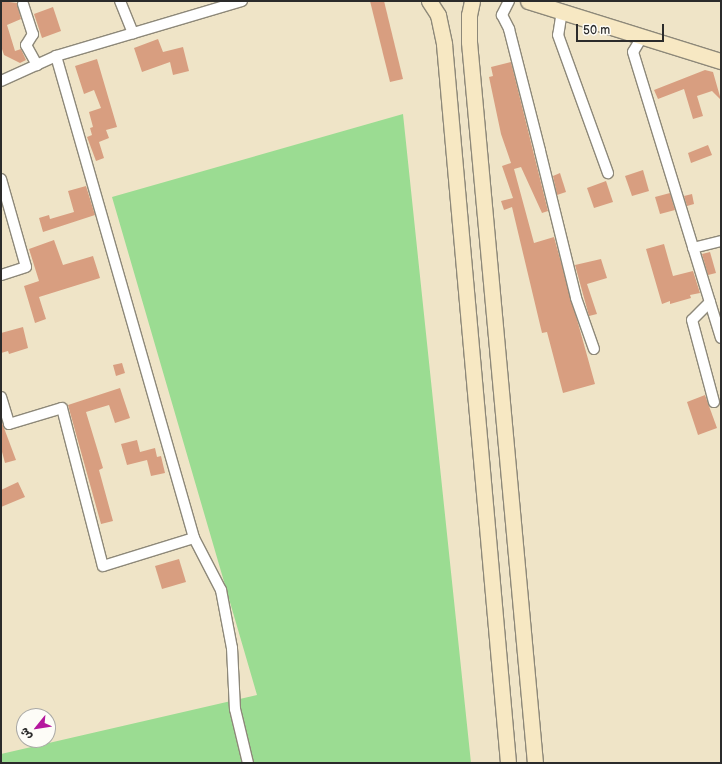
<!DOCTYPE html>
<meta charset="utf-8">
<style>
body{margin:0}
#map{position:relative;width:722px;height:764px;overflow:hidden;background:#efe4c7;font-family:"Balsamiq Sans","Playpen Sans Arabic",sans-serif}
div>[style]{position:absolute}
.green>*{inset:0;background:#9bdc92}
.building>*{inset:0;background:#d89e80}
.roads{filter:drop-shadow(1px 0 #8d8879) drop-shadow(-1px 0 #8d8879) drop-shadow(0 1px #8d8879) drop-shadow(0 -1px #8d8879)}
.minor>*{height:10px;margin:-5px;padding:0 5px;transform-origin:5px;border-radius:5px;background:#fff}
.secondary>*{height:15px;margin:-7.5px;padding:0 7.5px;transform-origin:7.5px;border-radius:7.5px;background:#f7e8c3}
span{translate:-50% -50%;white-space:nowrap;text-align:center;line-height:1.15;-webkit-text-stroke:3.5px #fdfcf7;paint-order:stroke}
.frame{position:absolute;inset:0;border:2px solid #2b2b2b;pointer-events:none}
.north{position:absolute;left:16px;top:708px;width:40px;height:40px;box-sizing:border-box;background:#fdfcf7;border:1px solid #a9a8a5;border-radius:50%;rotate:240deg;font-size:11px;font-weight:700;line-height:16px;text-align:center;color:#2b2b2b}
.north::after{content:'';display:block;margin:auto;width:14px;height:18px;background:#b5179e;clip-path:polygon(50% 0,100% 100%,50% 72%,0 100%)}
.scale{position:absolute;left:576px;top:24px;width:88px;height:18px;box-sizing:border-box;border:2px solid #2b2b2b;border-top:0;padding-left:5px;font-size:12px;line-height:14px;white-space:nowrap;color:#2b2b2b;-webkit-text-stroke:3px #fdfcf7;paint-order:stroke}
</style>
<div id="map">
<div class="green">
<div style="clip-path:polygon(403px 114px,471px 763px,1px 763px,1px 754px,257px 695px,112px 197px)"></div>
</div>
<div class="building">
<div style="clip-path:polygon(1px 1px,17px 3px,21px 19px,7px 25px,15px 51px,21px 49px,26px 60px,20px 63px,4px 55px,1px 46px)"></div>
<div style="clip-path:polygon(370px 1px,384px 1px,403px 79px,390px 82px)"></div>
<div style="clip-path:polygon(53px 7px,61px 31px,42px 38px,34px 14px)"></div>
<div style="clip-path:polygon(158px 39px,163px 52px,183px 47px,189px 71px,173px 75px,170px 62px,142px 72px,134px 48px)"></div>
<div style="clip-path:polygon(97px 59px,117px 127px,106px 130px,109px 138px,99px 142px,104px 158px,96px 161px,87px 137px,92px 135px,90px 128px,93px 127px,89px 112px,101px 108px,94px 90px,84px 94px,75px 66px)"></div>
<div style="clip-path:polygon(511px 62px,548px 211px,542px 213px,521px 167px,514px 169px,534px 243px,554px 237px,595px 384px,563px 393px,547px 332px,542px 333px,512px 207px,504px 210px,501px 201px,513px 198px,502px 166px,511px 163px,501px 134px,489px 77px,493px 76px,491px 67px)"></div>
<div style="clip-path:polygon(705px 70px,713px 72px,721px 100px,712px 91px,697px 96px,703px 116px,693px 119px,684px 89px,658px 99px,654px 90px)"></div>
<div style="clip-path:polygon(708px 145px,712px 155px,691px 163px,688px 153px)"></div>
<div style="clip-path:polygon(643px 170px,649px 191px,632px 196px,625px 176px)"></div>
<div style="clip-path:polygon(560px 173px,566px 192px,557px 195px,553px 176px)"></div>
<div style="clip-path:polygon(606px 181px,613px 202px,594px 208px,587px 188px)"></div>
<div style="clip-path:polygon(86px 186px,95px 215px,43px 232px,39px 218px,49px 215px,50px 219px,74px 212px,68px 191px)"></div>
<div style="clip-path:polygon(670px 193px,675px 210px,660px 214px,655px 197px)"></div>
<div style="clip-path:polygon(692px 194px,694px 204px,687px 206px,684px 196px)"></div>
<div style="clip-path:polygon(54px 240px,63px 265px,93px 256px,100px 278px,39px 297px,46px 319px,35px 323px,24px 286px,39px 281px,29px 249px)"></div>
<div style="clip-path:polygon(664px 244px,673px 276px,693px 271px,700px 293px,690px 295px,691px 298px,670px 304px,670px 301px,662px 304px,646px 249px)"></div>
<div style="clip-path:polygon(710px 252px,716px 273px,708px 275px,702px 254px)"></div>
<div style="clip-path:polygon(601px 259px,607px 278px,587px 284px,597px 314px,589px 316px,575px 265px)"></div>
<div style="clip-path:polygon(23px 327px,28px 348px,9px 354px,8px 351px,1px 353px,1px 333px)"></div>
<div style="clip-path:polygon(122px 363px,125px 373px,116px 376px,113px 365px)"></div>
<div style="clip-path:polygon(120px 388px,130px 418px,115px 423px,109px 405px,86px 412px,103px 468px,99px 470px,113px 521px,101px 524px,68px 405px)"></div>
<div style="clip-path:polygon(705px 395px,717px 428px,698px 435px,687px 402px)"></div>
<div style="clip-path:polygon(1px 420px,16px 460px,5px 463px,1px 448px)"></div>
<div style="clip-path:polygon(137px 440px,140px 452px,155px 448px,157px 457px,161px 456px,165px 473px,151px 476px,147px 460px,127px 465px,121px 444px)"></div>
<div style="clip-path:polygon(18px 482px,25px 497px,1px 507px,1px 490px)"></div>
<div style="clip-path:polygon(179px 559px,186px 582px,162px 589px,155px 566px)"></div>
</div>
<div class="roads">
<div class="minor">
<div style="left:120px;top:1px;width:35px;rotate:68deg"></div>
<div style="left:509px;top:1px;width:16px;rotate:117deg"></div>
<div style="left:502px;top:15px;width:16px;rotate:63deg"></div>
<div style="left:509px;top:29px;width:126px;rotate:75.7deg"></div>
<div style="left:540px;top:151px;width:151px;rotate:76.2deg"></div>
<div style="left:576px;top:298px;width:54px;rotate:70.6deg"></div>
<div style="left:23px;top:4px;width:32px;rotate:72deg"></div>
<div style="left:33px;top:34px;width:13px;rotate:122deg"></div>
<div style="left:26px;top:45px;width:23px;rotate:61deg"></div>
<div style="left:562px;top:11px;width:24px;rotate:99deg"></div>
<div style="left:558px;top:35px;width:147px;rotate:70.1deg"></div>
<div style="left:642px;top:37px;width:17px;rotate:121deg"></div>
<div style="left:633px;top:52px;width:299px;rotate:72.9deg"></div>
<div style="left:56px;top:56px;width:501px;rotate:74.02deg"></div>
<div style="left:194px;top:538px;width:59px;rotate:62.6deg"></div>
<div style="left:221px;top:590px;width:59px;rotate:79.3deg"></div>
<div style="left:232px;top:648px;width:61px;rotate:87.2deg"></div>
<div style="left:235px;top:709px;width:56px;rotate:76.5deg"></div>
<div style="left:1px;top:81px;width:60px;rotate:-24.4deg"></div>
<div style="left:56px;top:56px;width:194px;rotate:-16.5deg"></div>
<div style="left:1px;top:179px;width:91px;rotate:74.1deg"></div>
<div style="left:26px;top:267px;width:26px;rotate:162deg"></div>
<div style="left:693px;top:248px;width:29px;rotate:-14deg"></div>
<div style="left:710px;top:302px;width:25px;rotate:135deg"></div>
<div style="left:692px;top:320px;width:85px;rotate:75deg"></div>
<div style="left:1px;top:397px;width:28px;rotate:73deg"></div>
<div style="left:9px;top:424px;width:55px;rotate:-16.8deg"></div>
<div style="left:62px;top:408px;width:163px;rotate:75.5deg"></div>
<div style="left:103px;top:566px;width:95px;rotate:-17.1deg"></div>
</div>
<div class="secondary">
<div style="left:429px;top:1px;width:17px;rotate:57deg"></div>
<div style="left:438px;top:15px;width:30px;rotate:78deg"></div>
<div style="left:444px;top:44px;width:722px;rotate:84.91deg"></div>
<div style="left:472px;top:1px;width:14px;rotate:102deg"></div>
<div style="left:469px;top:15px;width:27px;rotate:90deg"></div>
<div style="left:469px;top:42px;width:724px;rotate:84.77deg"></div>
<div style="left:528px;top:1px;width:202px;rotate:17.3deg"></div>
</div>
</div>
<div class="frame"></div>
<div class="north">ش</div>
<div class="scale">50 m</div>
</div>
